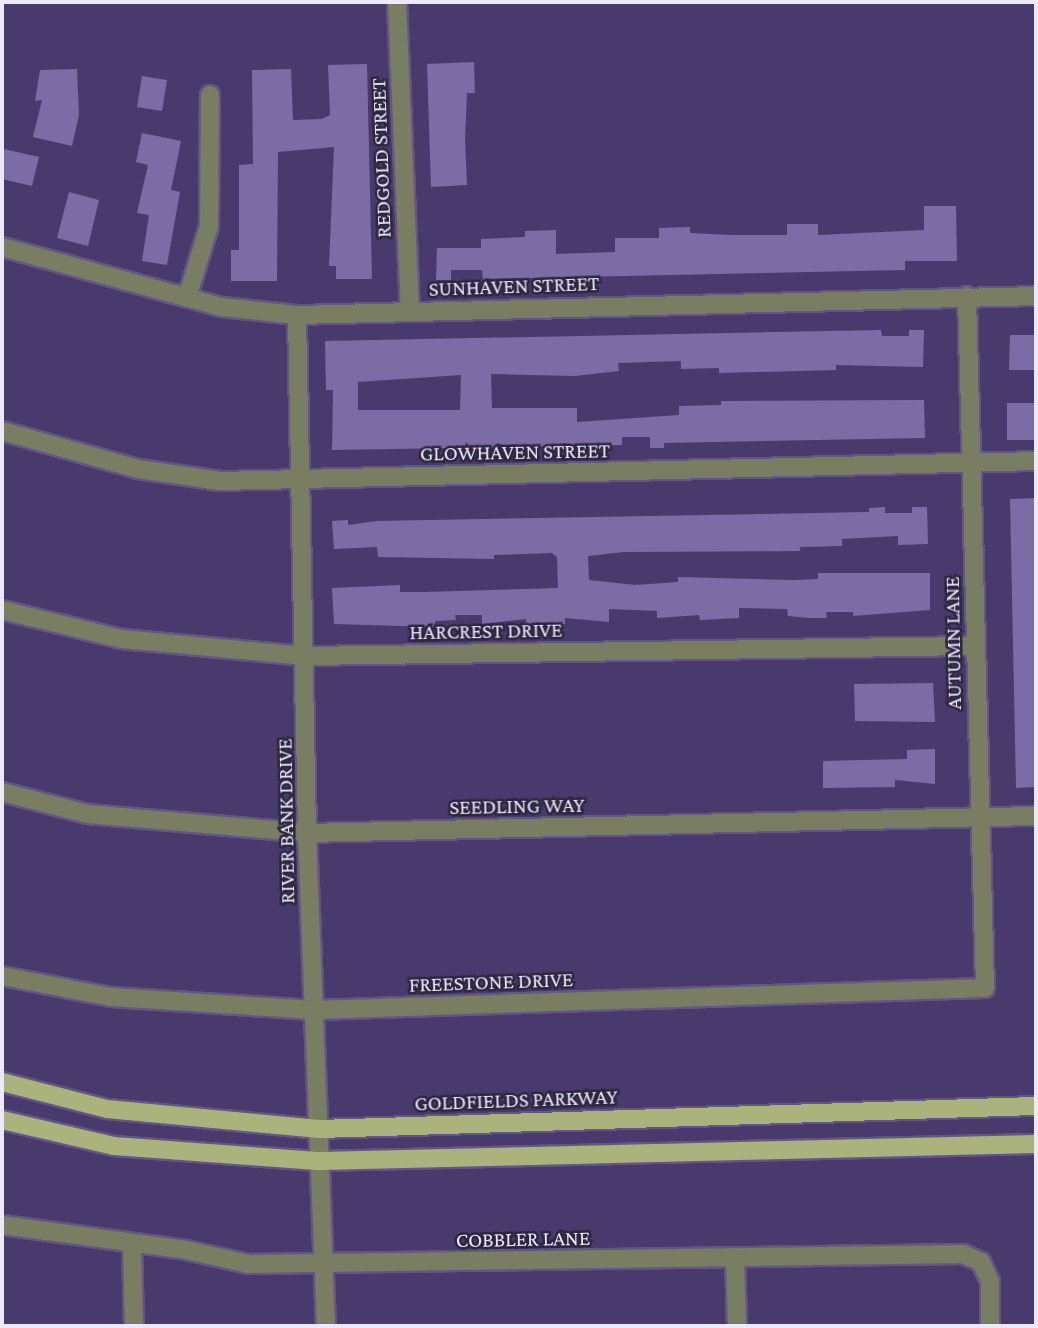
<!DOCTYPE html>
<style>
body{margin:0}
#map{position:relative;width:1038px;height:1328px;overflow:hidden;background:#493a6e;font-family:"Crimson Pro",serif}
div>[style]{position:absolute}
.building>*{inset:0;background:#7b6ca6}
.roads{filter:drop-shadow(2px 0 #635685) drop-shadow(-2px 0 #635685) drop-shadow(0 2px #635685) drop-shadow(0 -2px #635685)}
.minor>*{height:18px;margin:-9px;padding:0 9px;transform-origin:9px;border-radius:9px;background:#797d62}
.major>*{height:18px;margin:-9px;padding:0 9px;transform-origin:9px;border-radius:9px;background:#abb37c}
span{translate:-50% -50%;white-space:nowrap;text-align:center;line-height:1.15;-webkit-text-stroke:5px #2c263f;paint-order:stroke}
.street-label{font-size:21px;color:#ece9fc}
.frame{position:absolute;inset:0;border:4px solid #ece9fc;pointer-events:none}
</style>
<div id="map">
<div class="building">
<div style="clip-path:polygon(474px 62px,475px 93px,467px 93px,465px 139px,467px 185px,431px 187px,427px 64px)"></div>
<div style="clip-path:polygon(367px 64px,372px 279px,336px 279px,336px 266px,329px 266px,334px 147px,278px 152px,277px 281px,231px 281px,231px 250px,239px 250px,239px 165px,253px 164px,252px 70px,291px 69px,293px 120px,322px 119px,330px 115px,328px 65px)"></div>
<div style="clip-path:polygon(77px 69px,79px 115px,72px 146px,33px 137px,42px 100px,35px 101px,40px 70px)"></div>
<div style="clip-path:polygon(142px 76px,167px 80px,162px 111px,137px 107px)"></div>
<div style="clip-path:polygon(142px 133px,181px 141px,171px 190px,180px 192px,167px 265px,142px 261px,149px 215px,137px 213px,148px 165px,136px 162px)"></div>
<div style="clip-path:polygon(4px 149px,39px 157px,32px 186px,2px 179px)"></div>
<div style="clip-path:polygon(69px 192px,99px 200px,88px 246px,57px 238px)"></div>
<div style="clip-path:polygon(924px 206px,956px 206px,957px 261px,905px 261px,905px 270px,483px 279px,482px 270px,451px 270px,451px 280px,436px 280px,437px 248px,481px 248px,481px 239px,525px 237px,525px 231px,556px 230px,556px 254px,615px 252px,615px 238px,659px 238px,659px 228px,690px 227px,690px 233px,731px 235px,787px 235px,787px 224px,818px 224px,818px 235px,924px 230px)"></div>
<div style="clip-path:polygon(evenodd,881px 330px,882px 336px,909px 336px,909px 330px,924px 330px,923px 367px,836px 365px,836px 370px,719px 373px,719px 368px,681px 369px,681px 361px,618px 363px,619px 371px,575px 376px,491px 374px,492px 408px,577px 408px,577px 422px,679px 415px,679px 406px,721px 405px,721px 401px,924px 400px,925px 438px,664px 443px,664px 448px,650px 448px,650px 437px,622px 437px,622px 445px,332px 450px,333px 390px,326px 390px,325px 341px,881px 330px,461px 375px,460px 410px,358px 410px,358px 382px,461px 375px)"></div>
<div style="clip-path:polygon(1010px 335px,1036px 335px,1036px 370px,1009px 370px)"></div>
<div style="clip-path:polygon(1007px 403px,1036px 403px,1036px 440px,1007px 440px)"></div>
<div style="clip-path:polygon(1036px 498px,1036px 787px,1016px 788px,1010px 499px)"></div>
<div style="clip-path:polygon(885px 507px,885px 513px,912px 513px,912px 507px,927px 507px,928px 544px,898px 545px,898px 536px,842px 539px,842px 546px,800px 547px,800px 551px,624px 552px,588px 556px,589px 580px,635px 585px,678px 582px,678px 577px,794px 580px,818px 579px,818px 573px,930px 573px,930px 610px,853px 616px,853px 612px,826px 612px,827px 618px,809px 618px,788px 616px,787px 609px,739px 608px,739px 618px,700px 620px,699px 615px,657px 618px,657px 611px,609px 609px,609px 622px,565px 618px,565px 624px,543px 625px,526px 625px,526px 619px,482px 624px,482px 615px,455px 615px,456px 620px,435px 621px,435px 627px,334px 624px,332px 588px,400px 585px,400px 592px,424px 592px,558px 588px,557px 557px,552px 553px,494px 555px,494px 559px,378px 557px,377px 547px,334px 549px,332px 521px,348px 520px,348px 525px,377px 521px,869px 512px,869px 508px)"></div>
<div style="clip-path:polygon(933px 683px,935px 722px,855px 721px,854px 684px)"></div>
<div style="clip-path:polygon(935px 749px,935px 784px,895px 780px,895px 787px,823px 788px,823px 761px,907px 759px,907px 750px)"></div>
</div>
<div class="roads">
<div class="minor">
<div style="left:397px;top:2px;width:310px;rotate:87.6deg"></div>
<div style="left:2px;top:247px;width:228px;rotate:15.3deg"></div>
<div style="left:222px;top:307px;width:75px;rotate:6.1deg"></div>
<div style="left:297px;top:315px;width:739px;rotate:-1.47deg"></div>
<div style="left:187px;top:298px;width:75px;rotate:-73deg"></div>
<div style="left:209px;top:226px;width:131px;rotate:-89.6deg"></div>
<div style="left:297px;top:315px;width:518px;rotate:88.89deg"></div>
<div style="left:307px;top:833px;width:493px;rotate:87.8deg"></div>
<div style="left:2px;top:431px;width:141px;rotate:15.6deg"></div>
<div style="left:138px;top:469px;width:83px;rotate:8.3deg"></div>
<div style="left:220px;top:481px;width:816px;rotate:-1.4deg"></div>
<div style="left:2px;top:610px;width:123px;rotate:13.6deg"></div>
<div style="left:122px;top:639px;width:185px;rotate:5.3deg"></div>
<div style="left:306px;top:656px;width:670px;rotate:-0.86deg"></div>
<div style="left:2px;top:792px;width:88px;rotate:14.5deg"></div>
<div style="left:87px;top:814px;width:221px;rotate:4.9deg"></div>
<div style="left:307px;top:833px;width:729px;rotate:-1.34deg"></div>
<div style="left:2px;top:976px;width:111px;rotate:10.9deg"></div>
<div style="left:111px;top:997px;width:203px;rotate:3.7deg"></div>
<div style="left:314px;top:1010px;width:671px;rotate:-1.88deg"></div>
<div style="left:985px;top:988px;width:692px;rotate:-91.49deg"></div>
<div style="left:2px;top:1225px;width:186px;rotate:7.7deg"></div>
<div style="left:186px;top:1250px;width:64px;rotate:12.7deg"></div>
<div style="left:248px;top:1264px;width:715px;rotate:-0.8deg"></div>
<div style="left:963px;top:1254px;width:20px;rotate:24deg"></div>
<div style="left:981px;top:1262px;width:21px;rotate:65deg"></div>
<div style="left:990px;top:1281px;width:45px;rotate:90deg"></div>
<div style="left:132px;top:1245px;width:81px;rotate:88.6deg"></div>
<div style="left:735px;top:1258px;width:68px;rotate:88.3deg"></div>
</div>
<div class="major">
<div style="left:2px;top:1082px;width:108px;rotate:14.4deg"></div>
<div style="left:107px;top:1109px;width:213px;rotate:5.4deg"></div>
<div style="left:319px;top:1129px;width:717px;rotate:-1.84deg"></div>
<div style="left:2px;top:1120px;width:115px;rotate:13.1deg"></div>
<div style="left:114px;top:1146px;width:207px;rotate:4.2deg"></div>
<div style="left:320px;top:1161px;width:716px;rotate:-1.36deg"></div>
</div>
</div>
<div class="street-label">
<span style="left:381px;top:158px;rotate:-92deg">REDGOLD STREET</span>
<span style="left:514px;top:286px;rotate:-2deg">SUNHAVEN STREET</span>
<span style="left:515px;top:452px;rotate:-1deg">GLOWHAVEN STREET</span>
<span style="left:486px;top:631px;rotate:-1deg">HARCREST DRIVE</span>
<span style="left:953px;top:643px;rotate:-91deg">AUTUMN LANE</span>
<span style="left:517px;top:806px;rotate:-1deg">SEEDLING WAY</span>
<span style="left:286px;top:821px;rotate:-91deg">RIVER BANK DRIVE</span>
<span style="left:491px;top:982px;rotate:-2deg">FREESTONE DRIVE</span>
<span style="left:516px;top:1100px;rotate:-2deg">GOLDFIELDS PARKWAY</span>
<span style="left:523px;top:1239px;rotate:-1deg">COBBLER LANE</span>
</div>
<div class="frame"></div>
</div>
